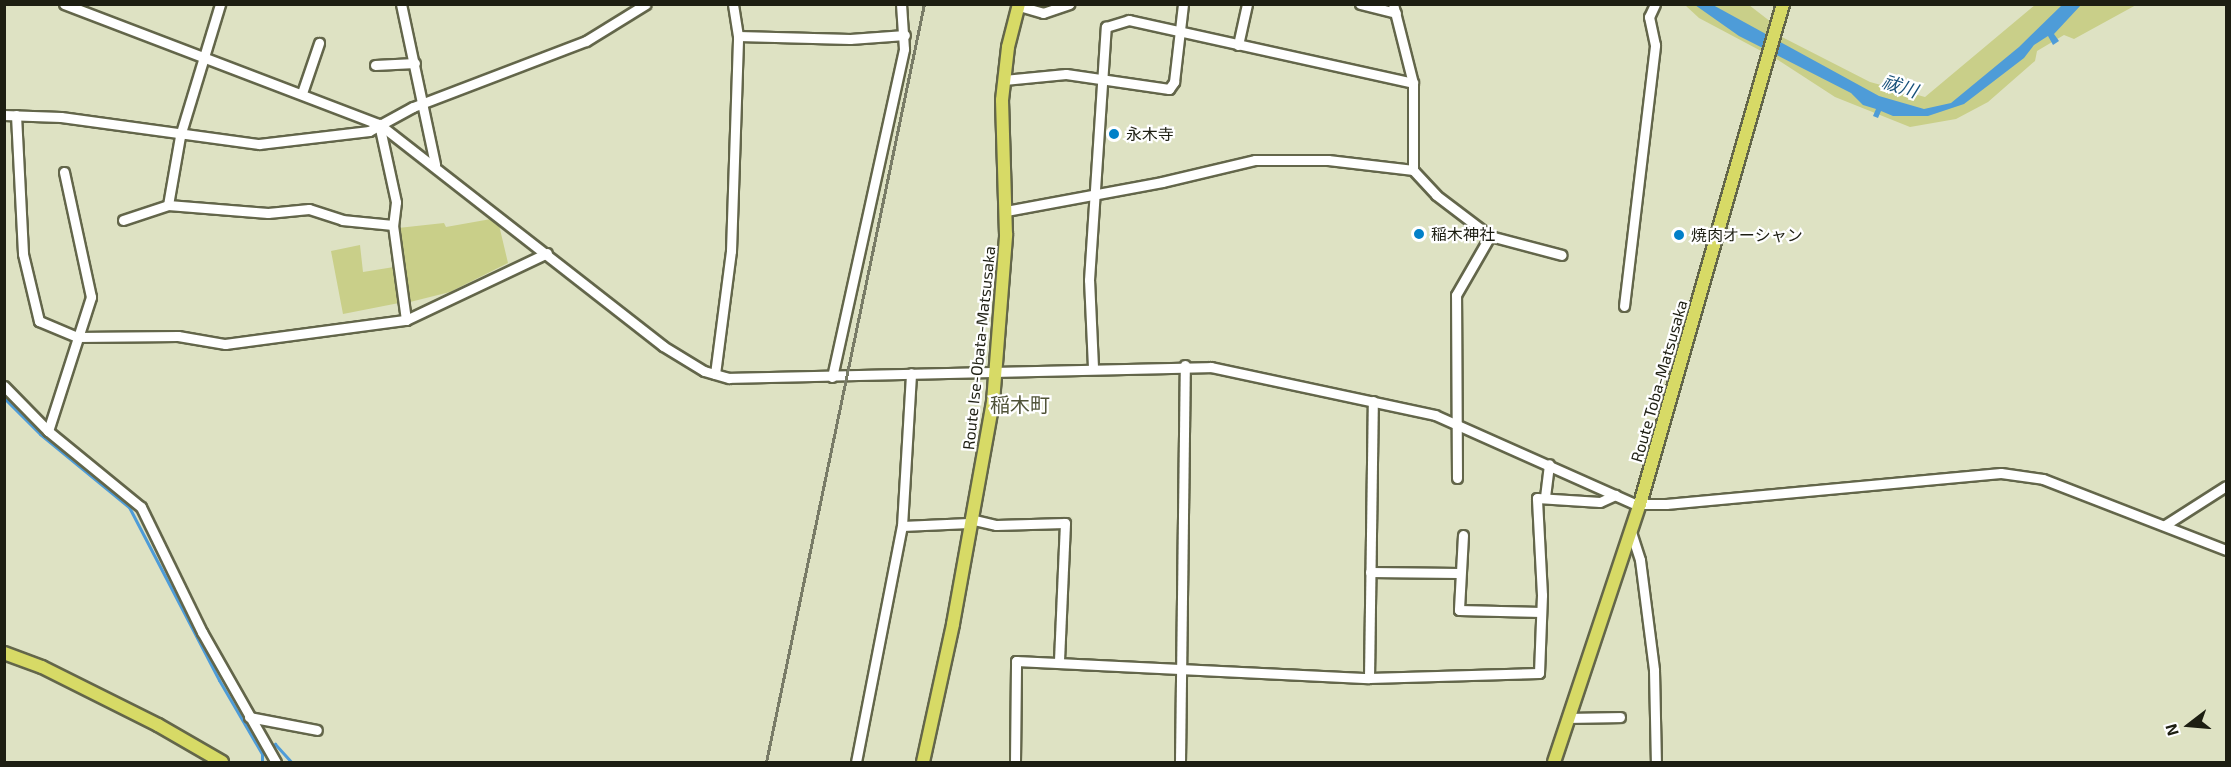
<!DOCTYPE html>
<meta charset="utf-8">
<style>
body{margin:0}
#map{position:relative;width:2231px;height:767px;overflow:hidden;background:#dee2c3;font-family:"Exo 2","Noto Sans JP",sans-serif}
div>[style]{position:absolute}
.green>*{inset:0;background:#c9cf89}
.water>*{inset:0;background:#4e9cd8}
.stream>*{height:3px;margin:-1.5px;padding:0 1.5px;transform-origin:1.5px;border-radius:1.5px;background:#4e9cd8}
.roads{filter:drop-shadow(2px 0 #63664a) drop-shadow(-2px 0 #63664a) drop-shadow(0 2px #63664a) drop-shadow(0 -2px #63664a)}
.minor>*{height:9px;margin:-4.5px;padding:0 4.5px;transform-origin:4.5px;border-radius:4.5px;background:#fff}
.major>*{height:12px;margin:-6px;padding:0 6px;transform-origin:6px;border-radius:6px;background:#d7da66}
.rail>*{height:3px;margin:-1.5px;padding:0 1.5px;transform-origin:1.5px;border-radius:1.5px;background:#797c67}
.dots>*{width:16px;height:16px;translate:-50% -50%;box-sizing:border-box;border:3px solid #fff;border-radius:50%}
span{translate:-50% -50%;white-space:nowrap;text-align:center;line-height:1.15;-webkit-text-stroke:4.5px #fff;paint-order:stroke}
.poi-label{font-size:16px;color:#1d1e12}
.left{translate:0 -50%;text-align:left}
.street-label{font-size:16px;color:#1d1e12}
.water-label{font-size:18px;color:#18517a;font-style:italic}
.quarter-label{font-size:20px;color:#505338}
.frame{position:absolute;inset:0;border:6px solid #1d1e12;pointer-events:none}
.north{position:absolute;left:2159px;top:695px;width:60px;height:60px;-webkit-text-stroke:4px #fff;paint-order:stroke;rotate:254deg;font-size:16px;font-weight:700;line-height:24px;text-align:center;color:#1d1e12}
.north::after{content:'';display:block;margin:auto;width:21px;height:27px;background:#1d1e12;clip-path:polygon(50% 0,100% 100%,50% 72%,0 100%)}
</style>
<div id="map">
<div class="green">
<div style="clip-path:polygon(1685px 5px,1749px 5px,1771px 22px,1763px 52px,1699px 18px)"></div>
<div style="clip-path:polygon(2035px 5px,2136px 5px,2074px 39px,2064px 35px,2037px 51px,2035px 61px,1988px 102px,1956px 119px,1910px 127px,1835px 97px,1775px 58px,1780px 36px,1870px 82px,1925px 97px)"></div>
<div style="clip-path:polygon(491px 219px,499px 225px,508px 263px,450px 292px,410px 302px,398px 228px,444px 223px,446px 227px)"></div>
<div style="clip-path:polygon(360px 245px,363px 272px,394px 267px,399px 303px,343px 314px,331px 251px)"></div>
</div>
<div class="water">
<div style="clip-path:polygon(1695px 5px,1713px 5px,1879px 96px,1924px 109px,1951px 103px,2019px 47px,2062px 5px,2081px 5px,2054px 34px,2059px 41px,2053px 45px,2048px 36px,2034px 45px,2024px 58px,1964px 104px,1928px 116px,1893px 116px,1881px 111px,1878px 118px,1873px 116px,1876px 109px,1863px 105px,1851px 93px,1739px 36px)"></div>
</div>
<div class="stream">
<div style="left:4px;top:398px;width:51px;rotate:45deg"></div>
<div style="left:40px;top:434px;width:115px;rotate:39.4deg"></div>
<div style="left:129px;top:507px;width:195px;rotate:62.5deg"></div>
<div style="left:219px;top:680px;width:86px;rotate:59.8deg"></div>
<div style="left:262px;top:754px;width:8px;rotate:90deg"></div>
<div style="left:273px;top:747px;width:4px;rotate:-56deg"></div>
<div style="left:275px;top:744px;width:24px;rotate:48deg"></div>
</div>
<div class="roads">
<div class="minor">
<div style="left:64px;top:4px;width:337px;rotate:20.9deg"></div>
<div style="left:379px;top:124px;width:360px;rotate:38deg"></div>
<div style="left:663px;top:346px;width:48px;rotate:31.4deg"></div>
<div style="left:704px;top:371px;width:26px;rotate:16deg"></div>
<div style="left:729px;top:378px;width:482px;rotate:-1.3deg"></div>
<div style="left:1211px;top:367px;width:229px;rotate:12.1deg"></div>
<div style="left:1435px;top:415px;width:219px;rotate:24deg"></div>
<div style="left:1635px;top:504px;width:31px"></div>
<div style="left:1666px;top:504px;width:336px;rotate:-5.3deg"></div>
<div style="left:2001px;top:473px;width:42px;rotate:8.1deg"></div>
<div style="left:2043px;top:479px;width:196px;rotate:21.2deg"></div>
<div style="left:401px;top:4px;width:164px;rotate:78deg"></div>
<div style="left:1360px;top:4px;width:37px;rotate:14deg"></div>
<div style="left:1393px;top:4px;width:81px;rotate:75.8deg"></div>
<div style="left:1413px;top:83px;width:87px;rotate:90deg"></div>
<div style="left:1413px;top:170px;width:34px;rotate:47deg"></div>
<div style="left:1436px;top:195px;width:68px;rotate:37.2deg"></div>
<div style="left:1490px;top:236px;width:74px;rotate:14.8deg"></div>
<div style="left:1019px;top:6px;width:25px;rotate:16deg"></div>
<div style="left:1043px;top:13px;width:28px;rotate:-19deg"></div>
<div style="left:738px;top:36px;width:112px;rotate:1.5deg"></div>
<div style="left:850px;top:39px;width:55px;rotate:-4.2deg"></div>
<div style="left:1238px;top:45px;width:42px;rotate:-77.6deg"></div>
<div style="left:375px;top:65px;width:40px;rotate:-2.9deg"></div>
<div style="left:1004px;top:80px;width:62px;rotate:-5.5deg"></div>
<div style="left:1066px;top:74px;width:104px;rotate:8.3deg"></div>
<div style="left:1169px;top:89px;width:9px;rotate:-54deg"></div>
<div style="left:1174px;top:82px;width:79px;rotate:-83.4deg"></div>
<div style="left:302px;top:93px;width:53px;rotate:-71.2deg"></div>
<div style="left:4px;top:115px;width:57px;rotate:2deg"></div>
<div style="left:61px;top:117px;width:200px;rotate:7.8deg"></div>
<div style="left:259px;top:144px;width:111px;rotate:-6.7deg"></div>
<div style="left:369px;top:131px;width:50px;rotate:-28.6deg"></div>
<div style="left:413px;top:107px;width:185px;rotate:-20.9deg"></div>
<div style="left:586px;top:41px;width:70px;rotate:-31.7deg"></div>
<div style="left:16px;top:115px;width:139px;rotate:87.1deg"></div>
<div style="left:23px;top:254px;width:69px;rotate:76.6deg"></div>
<div style="left:39px;top:321px;width:41px;rotate:22.8deg"></div>
<div style="left:77px;top:337px;width:101px;rotate:-0.6deg"></div>
<div style="left:178px;top:336px;width:48px;rotate:9.7deg"></div>
<div style="left:225px;top:344px;width:183px;rotate:-7.6deg"></div>
<div style="left:406px;top:320px;width:156px;rotate:-25.4deg"></div>
<div style="left:379px;top:124px;width:80px;rotate:77.7deg"></div>
<div style="left:396px;top:202px;width:23px;rotate:97deg"></div>
<div style="left:393px;top:225px;width:96px;rotate:82.2deg"></div>
<div style="left:168px;top:205px;width:70px;rotate:-80.1deg"></div>
<div style="left:180px;top:136px;width:138px;rotate:-73.1deg"></div>
<div style="left:1006px;top:211px;width:159px;rotate:-10.5deg"></div>
<div style="left:1162px;top:182px;width:96px;rotate:-13.3deg"></div>
<div style="left:1255px;top:160px;width:73px"></div>
<div style="left:1328px;top:160px;width:86px;rotate:6.7deg"></div>
<div style="left:123px;top:220px;width:47px;rotate:-18.4deg"></div>
<div style="left:168px;top:205px;width:100px;rotate:4.6deg"></div>
<div style="left:268px;top:213px;width:41px;rotate:-5.6deg"></div>
<div style="left:309px;top:209px;width:35px;rotate:18deg"></div>
<div style="left:342px;top:220px;width:51px;rotate:5.6deg"></div>
<div style="left:1624px;top:306px;width:263px;rotate:-83.2deg"></div>
<div style="left:1655px;top:45px;width:29px;rotate:-102deg"></div>
<div style="left:1649px;top:17px;width:14px;rotate:-65deg"></div>
<div style="left:1093px;top:367px;width:87px;rotate:-92.6deg"></div>
<div style="left:1089px;top:280px;width:254px;rotate:-86.2deg"></div>
<div style="left:1106px;top:27px;width:24px;rotate:-17deg"></div>
<div style="left:1129px;top:20px;width:291px;rotate:12.5deg"></div>
<div style="left:715px;top:374px;width:124px;rotate:-82.6deg"></div>
<div style="left:731px;top:251px;width:215px;rotate:-88.1deg"></div>
<div style="left:738px;top:36px;width:32px;rotate:-99deg"></div>
<div style="left:832px;top:377px;width:336px;rotate:-77.6deg"></div>
<div style="left:904px;top:49px;width:45px;rotate:-93.8deg"></div>
<div style="left:4px;top:386px;width:63px;rotate:45.6deg"></div>
<div style="left:48px;top:431px;width:120px;rotate:39.3deg"></div>
<div style="left:141px;top:507px;width:139px;rotate:64deg"></div>
<div style="left:202px;top:632px;width:150px;rotate:60.4deg"></div>
<div style="left:48px;top:431px;width:141px;rotate:-72.2deg"></div>
<div style="left:91px;top:297px;width:128px;rotate:-102.2deg"></div>
<div style="left:1457px;top:478px;width:183px;rotate:-90.3deg"></div>
<div style="left:1456px;top:295px;width:68px;rotate:-60deg"></div>
<div style="left:1545px;top:497px;width:33px;rotate:-83deg"></div>
<div style="left:970px;top:519px;width:27px;rotate:13deg"></div>
<div style="left:996px;top:525px;width:69px;rotate:-1.7deg"></div>
<div style="left:1065px;top:523px;width:140px;rotate:92.5deg"></div>
<div style="left:2165px;top:525px;width:72px;rotate:-32.6deg"></div>
<div style="left:902px;top:526px;width:67px;rotate:-2.6deg"></div>
<div style="left:1631px;top:532px;width:29px;rotate:72deg"></div>
<div style="left:1640px;top:560px;width:111px;rotate:82.7deg"></div>
<div style="left:1654px;top:670px;width:92px;rotate:88.8deg"></div>
<div style="left:1463px;top:535px;width:75px;rotate:93.1deg"></div>
<div style="left:1459px;top:610px;width:82px;rotate:1.4deg"></div>
<div style="left:1370px;top:572px;width:89px;rotate:0.6deg"></div>
<div style="left:1369px;top:678px;width:277px;rotate:-89.2deg"></div>
<div style="left:249px;top:717px;width:69px;rotate:10.8deg"></div>
<div style="left:1570px;top:718px;width:50px;rotate:-1.1deg"></div>
<div style="left:856px;top:762px;width:240px;rotate:-79deg"></div>
<div style="left:902px;top:526px;width:153px;rotate:-86.6deg"></div>
<div style="left:1015px;top:762px;width:101px;rotate:-89.4deg"></div>
<div style="left:1016px;top:661px;width:353px;rotate:2.8deg"></div>
<div style="left:1369px;top:678px;width:170px;rotate:-1.7deg"></div>
<div style="left:1539px;top:673px;width:78px;rotate:-87.8deg"></div>
<div style="left:1542px;top:595px;width:97px;rotate:-93deg"></div>
<div style="left:1537px;top:498px;width:63px;rotate:3.6deg"></div>
<div style="left:1600px;top:502px;width:17px;rotate:-25deg"></div>
<div style="left:1180px;top:762px;width:397px;rotate:-89.3deg"></div>
</div>
<div class="major">
<div style="left:4px;top:653px;width:40px;rotate:20.2deg"></div>
<div style="left:42px;top:667px;width:130px;rotate:26.6deg"></div>
<div style="left:158px;top:725px;width:74px;rotate:30deg"></div>
<div style="left:923px;top:762px;width:141px;rotate:-77.7deg"></div>
<div style="left:953px;top:624px;width:226px;rotate:-79.8deg"></div>
<div style="left:993px;top:402px;width:168px;rotate:-85.5deg"></div>
<div style="left:1006px;top:235px;width:135px;rotate:-91.7deg"></div>
<div style="left:1002px;top:100px;width:53px;rotate:-83.5deg"></div>
<div style="left:1008px;top:47px;width:44px;rotate:-75.7deg"></div>
<div style="left:1554px;top:762px;width:272px;rotate:-71.6deg"></div>
<div style="left:1640px;top:504px;width:520px;rotate:-74.04deg"></div>
</div>
</div>
<div class="rail">
<div style="left:766px;top:762px;width:774px;rotate:-78.23deg"></div>
</div>
<div class="dots">
<div style="left:1114px;top:134px;background:#0180c8"></div>
<div style="left:1419px;top:234px;background:#0180c8"></div>
<div style="left:1679px;top:235px;background:#0180c8"></div>
</div>
<div class="poi-label">
<span class="left" style="left:1126px;top:134px">永木寺</span>
<span class="left" style="left:1431px;top:234px">稲木神社</span>
<span class="left" style="left:1691px;top:235px">焼肉オーシャン</span>
</div>
<div class="street-label">
<span style="left:979px;top:348px;rotate:-84deg">Route Ise-Obata-Matsusaka</span>
<span style="left:1659px;top:381px;rotate:-74deg">Route Toba-Matsusaka</span>
</div>
<div class="water-label">
<span style="left:1900px;top:86px;rotate:18deg">祓川</span>
</div>
<div class="quarter-label">
<span style="left:1020px;top:404px">稲木町</span>
</div>
<div class="frame"></div>
<div class="north">N</div>
</div>
